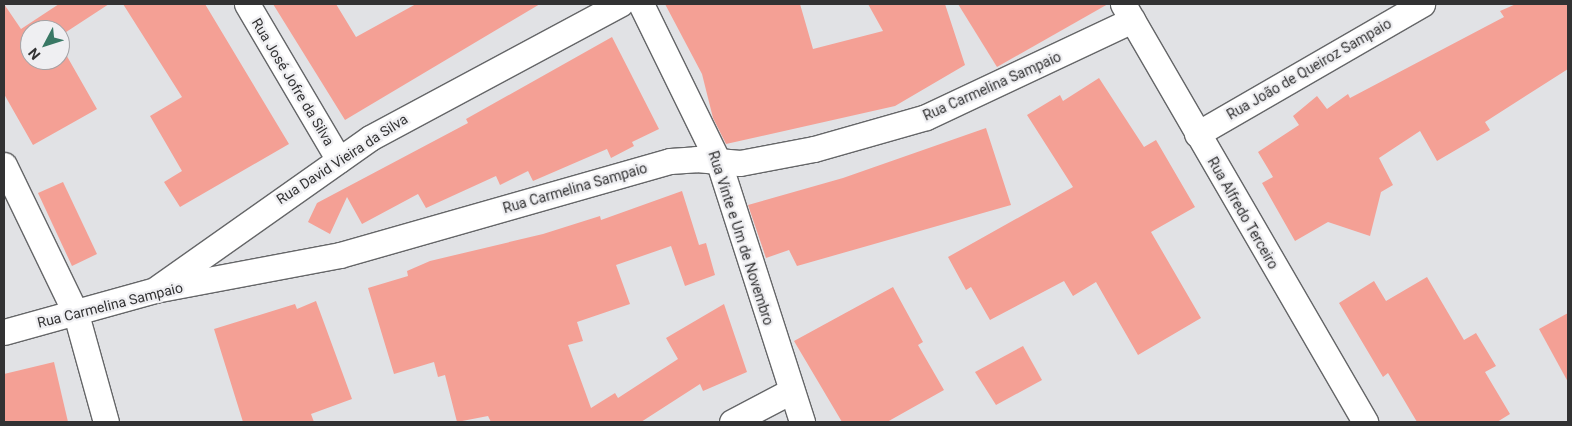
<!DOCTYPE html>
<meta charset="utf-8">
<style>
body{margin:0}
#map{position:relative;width:1572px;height:426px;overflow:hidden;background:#e1e2e5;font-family:Roboto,sans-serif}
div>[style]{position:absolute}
.building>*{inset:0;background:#f4a095}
.roads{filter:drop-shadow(1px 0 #656668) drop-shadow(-1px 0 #656668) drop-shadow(0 1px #656668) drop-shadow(0 -1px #656668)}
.street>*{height:25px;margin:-12.5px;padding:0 12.5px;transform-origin:12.5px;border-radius:12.5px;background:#fff}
span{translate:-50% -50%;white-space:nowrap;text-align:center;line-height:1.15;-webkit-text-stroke:4.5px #efeff2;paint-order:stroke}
.street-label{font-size:14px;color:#323233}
.frame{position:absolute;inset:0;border:5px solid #323233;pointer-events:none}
.north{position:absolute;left:20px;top:20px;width:50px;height:50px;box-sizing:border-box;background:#efeff2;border:1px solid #a3a3a6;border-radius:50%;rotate:230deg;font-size:14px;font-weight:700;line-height:20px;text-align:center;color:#323233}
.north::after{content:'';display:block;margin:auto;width:18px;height:22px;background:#397865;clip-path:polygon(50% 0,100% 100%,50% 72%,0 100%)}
</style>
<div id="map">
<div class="building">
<div style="clip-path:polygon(4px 4px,21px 29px,59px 4px,109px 4px,60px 36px,60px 30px,30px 30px,30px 60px,60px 60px,60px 44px,97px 109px,33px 145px,4px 94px)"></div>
<div style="clip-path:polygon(123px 4px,205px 4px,289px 144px,180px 207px,164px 182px,182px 171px,150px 116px,182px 97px)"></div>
<div style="clip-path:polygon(273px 4px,336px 4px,356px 37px,416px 4px,540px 4px,345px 120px)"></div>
<div style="clip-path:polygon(665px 4px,800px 4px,813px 49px,883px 31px,868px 4px,945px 4px,965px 65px,895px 106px,726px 144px,713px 118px,702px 74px)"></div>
<div style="clip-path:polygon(958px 4px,1108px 4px,997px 67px)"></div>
<div style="clip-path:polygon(1516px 4px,1568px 4px,1568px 69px,1485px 122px,1490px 130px,1437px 161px,1420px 131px,1379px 158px,1393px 185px,1381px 192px,1370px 236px,1328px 222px,1295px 241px,1262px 183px,1273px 177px,1258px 152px,1299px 125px,1293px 116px,1317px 96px,1327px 109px,1348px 94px,1350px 98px,1504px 17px,1500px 11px)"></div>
<div style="clip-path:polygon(612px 37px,659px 129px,632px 142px,634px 146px,611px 158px,607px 149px,533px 181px,528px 171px,500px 185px,496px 176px,426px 208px,418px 194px,362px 224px,347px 197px,330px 234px,308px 222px,317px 203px,468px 123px,466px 119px)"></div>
<div style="clip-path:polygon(1099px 78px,1144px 147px,1156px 140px,1195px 207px,1151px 232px,1201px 318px,1138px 355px,1096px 282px,1073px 296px,1064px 281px,990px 320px,971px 287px,966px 290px,948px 257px,1073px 187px,1027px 115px,1060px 95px,1063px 101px)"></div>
<div style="clip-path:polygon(986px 128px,1011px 205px,797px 266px,789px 250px,766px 258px,748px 205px,843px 178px)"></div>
<div style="clip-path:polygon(63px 182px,97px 254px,72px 266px,38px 193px)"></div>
<div style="clip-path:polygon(682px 191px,699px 245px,706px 243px,715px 275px,685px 286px,671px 246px,616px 265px,630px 304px,577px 322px,583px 341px,568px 345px,591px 408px,615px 393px,618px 398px,678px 359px,666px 338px,724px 304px,747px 372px,703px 391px,700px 384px,641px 422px,491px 422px,488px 416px,457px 422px,445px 375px,438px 377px,434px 362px,394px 374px,368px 288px,408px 276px,407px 271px,430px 261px,543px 234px,600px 216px,601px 220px)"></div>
<div style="clip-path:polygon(1427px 277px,1464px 340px,1476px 333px,1496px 366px,1485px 372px,1510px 414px,1497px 422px,1417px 422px,1388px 373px,1383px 377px,1339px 303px,1374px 281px,1386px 301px)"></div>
<div style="clip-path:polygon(893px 287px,923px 342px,918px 345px,944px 390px,887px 422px,842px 422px,794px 341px)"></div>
<div style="clip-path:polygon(316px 301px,352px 399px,311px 414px,314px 422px,243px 422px,214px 329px,295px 304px,297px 309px)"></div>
<div style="clip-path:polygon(1568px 313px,1568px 382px,1539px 329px)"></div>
<div style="clip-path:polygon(1023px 346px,1042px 380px,996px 405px,975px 372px)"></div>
<div style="clip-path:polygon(54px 362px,68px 422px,4px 422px,4px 374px)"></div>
</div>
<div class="roads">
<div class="street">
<div style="left:247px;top:4px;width:181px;rotate:59.5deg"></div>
<div style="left:641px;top:4px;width:177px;rotate:63.9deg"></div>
<div style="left:719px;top:163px;width:272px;rotate:72.2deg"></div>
<div style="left:1123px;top:4px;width:483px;rotate:59.9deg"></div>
<div style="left:1197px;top:134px;width:260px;rotate:-30deg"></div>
<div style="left:4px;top:165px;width:165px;rotate:64.2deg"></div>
<div style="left:76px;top:314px;width:112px;rotate:74.5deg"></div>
<div style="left:159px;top:287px;width:258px;rotate:-35.2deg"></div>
<div style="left:370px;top:138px;width:284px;rotate:-28.2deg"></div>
<div style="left:4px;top:332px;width:157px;rotate:-15.5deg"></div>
<div style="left:155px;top:290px;width:188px;rotate:-10.7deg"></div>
<div style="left:340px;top:255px;width:343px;rotate:-15.9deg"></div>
<div style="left:670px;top:161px;width:26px;rotate:-4deg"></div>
<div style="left:696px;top:159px;width:44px;rotate:5.2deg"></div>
<div style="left:740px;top:163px;width:75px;rotate:-10.7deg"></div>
<div style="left:814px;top:149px;width:116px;rotate:-15.9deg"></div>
<div style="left:926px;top:117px;width:228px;rotate:-25.2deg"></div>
<div style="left:732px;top:422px;width:67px;rotate:-27.7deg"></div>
</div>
</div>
<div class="street-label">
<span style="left:1309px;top:69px;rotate:-30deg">Rua João de Queiroz Sampaio</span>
<span style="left:293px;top:82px;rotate:59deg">Rua José Jofre da Silva</span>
<span style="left:992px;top:86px;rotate:-24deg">Rua Carmelina Sampaio</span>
<span style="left:342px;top:159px;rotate:-33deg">Rua David Vieira da Silva</span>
<span style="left:575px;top:188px;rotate:-16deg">Rua Carmelina Sampaio</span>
<span style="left:1243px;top:213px;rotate:60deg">Rua Alfredo Terceiro</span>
<span style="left:741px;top:238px;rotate:72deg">Rua Vinte e Um de Novembro</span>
<span style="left:110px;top:305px;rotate:-14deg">Rua Carmelina Sampaio</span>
</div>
<div class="frame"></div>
<div class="north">N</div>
</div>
